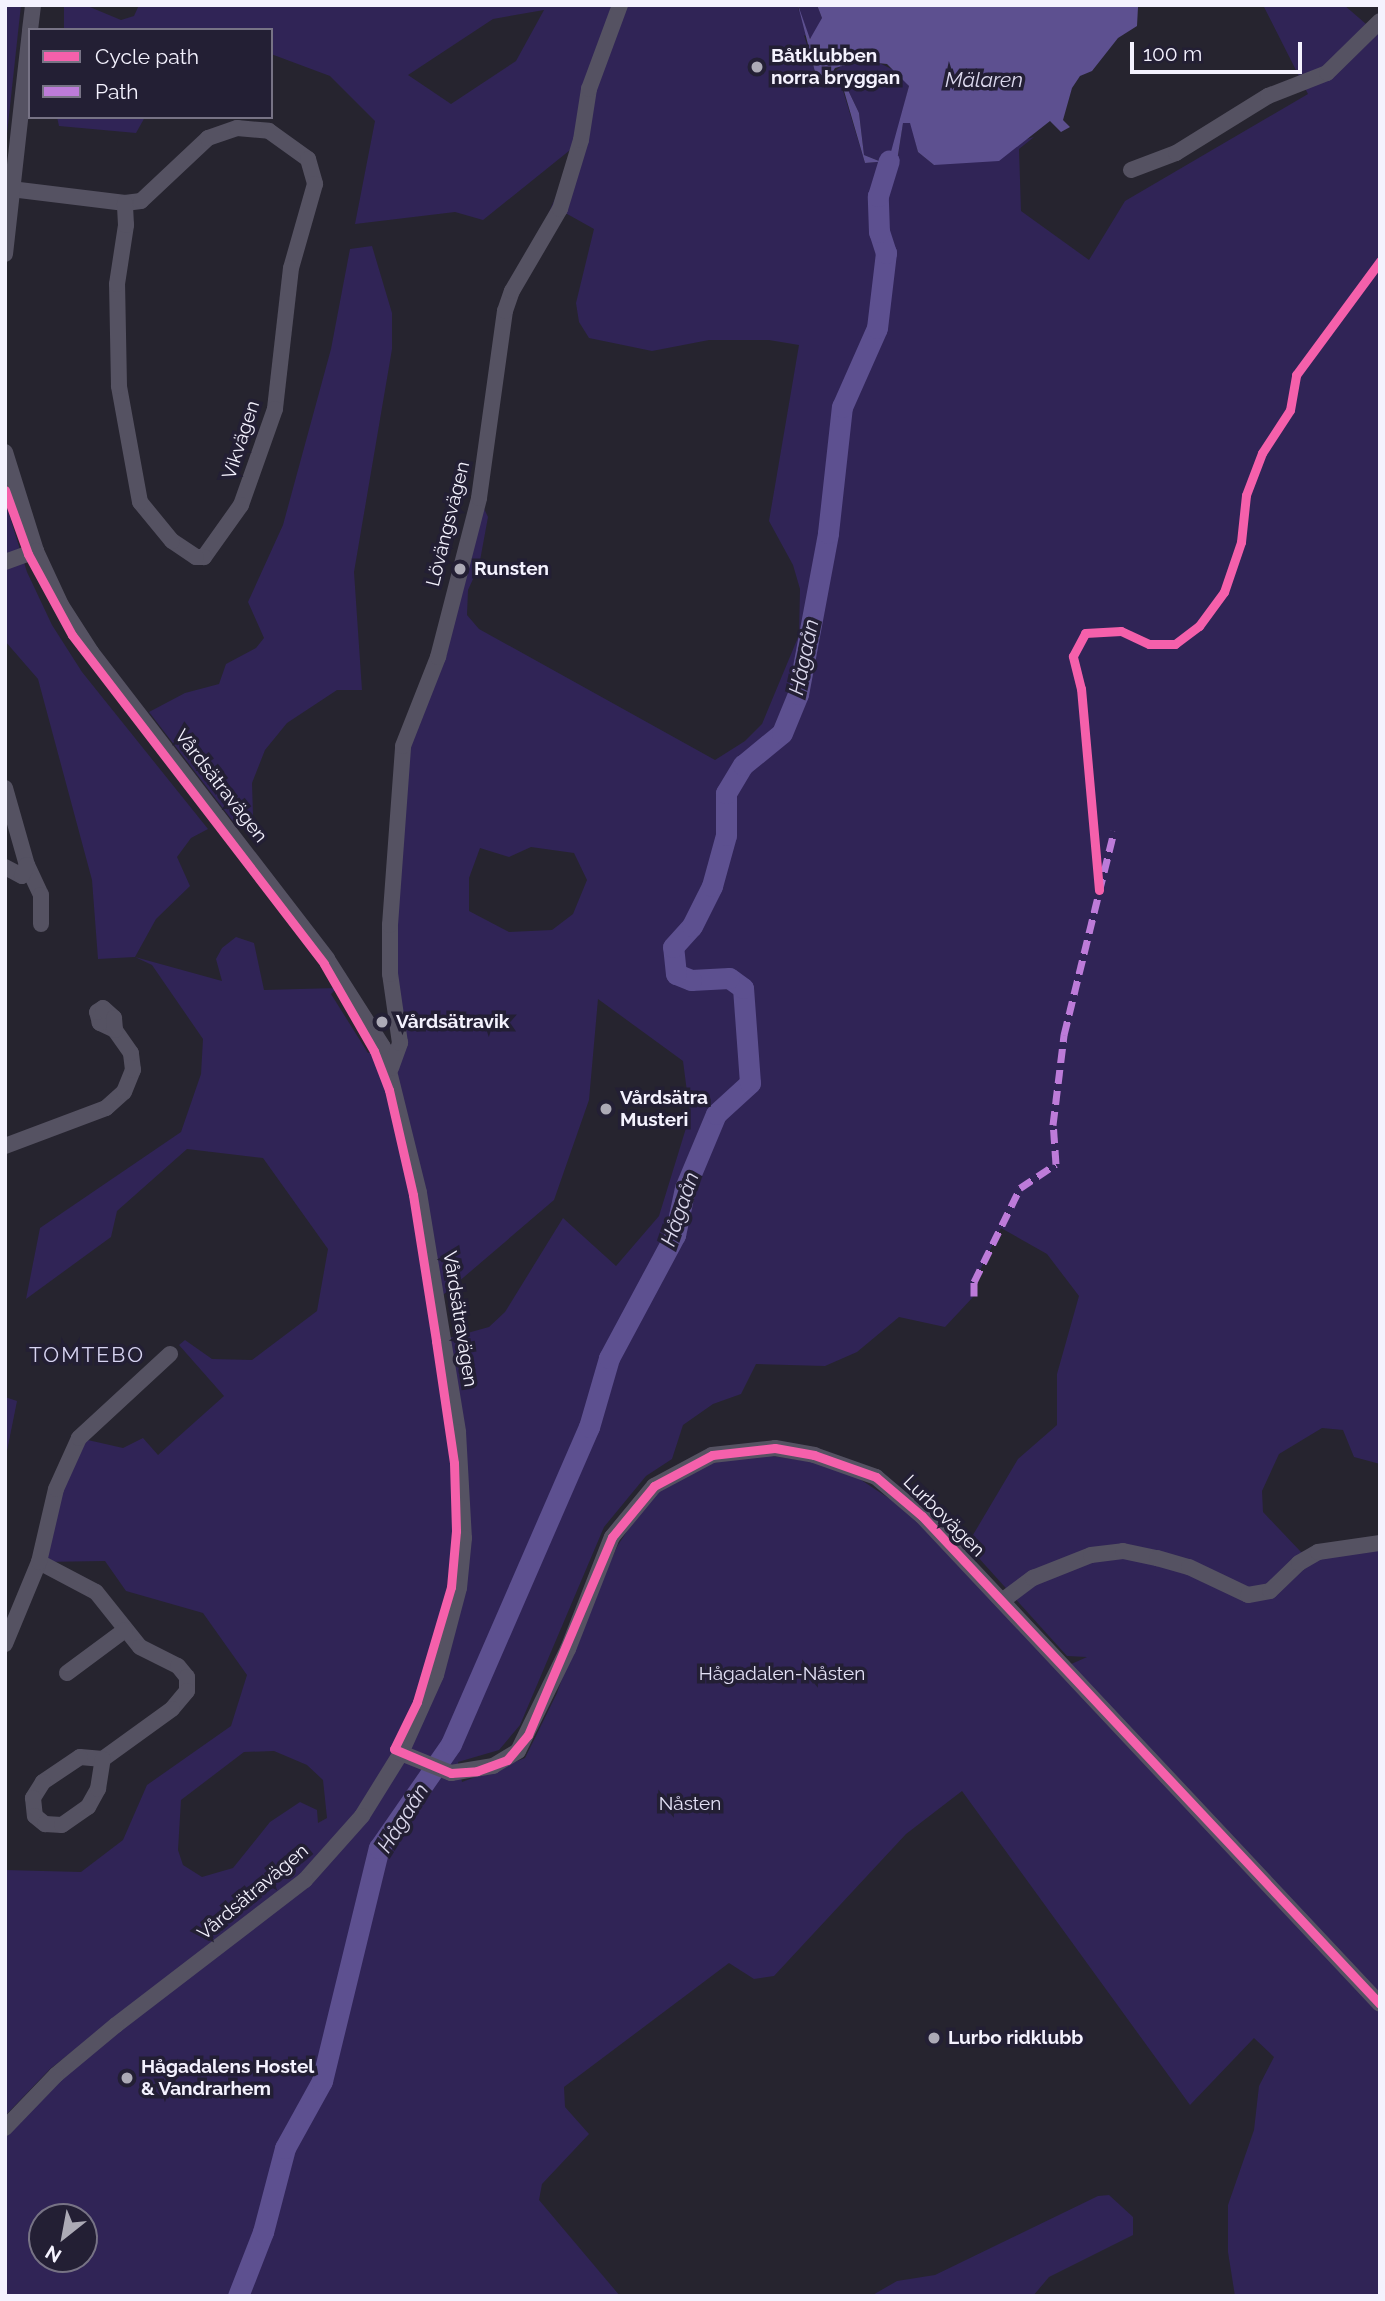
<!DOCTYPE html>
<meta charset="utf-8">
<style>
body{margin:0}
#map{position:relative;width:1385px;height:2301px;overflow:hidden;background:#26242f;font-family:Raleway,sans-serif}
div>[style]{position:absolute}
.green>*{inset:0;background:#302456}
.water>*{inset:0;background:#5d5090}
.river>*{height:21px;margin:-10.5px;padding:0 10.5px;transform-origin:10.5px;border-radius:10.5px;background:#5d5090}
.minor>*{height:16px;margin:-8px;padding:0 8px;transform-origin:8px;border-radius:8px;background:#555262}
.quiet>*{height:7px;margin-top:-3.5px;transform-origin:0;background:repeating-linear-gradient(90deg,#bd7bd9 0 14px,transparent 0 21px)}
.cycleway>*{height:9px;margin:-4.5px;padding:0 4.5px;transform-origin:4.5px;border-radius:4.5px;background:#f560ab}
.dots>*{width:19px;height:19px;translate:-50% -50%;box-sizing:border-box;border:4px solid #231f34;border-radius:50%}
span{translate:-50% -50%;white-space:nowrap;text-align:center;line-height:1.15;-webkit-text-stroke:7px #231f34;paint-order:stroke}
.poi-label{font-size:19px;color:#f4f2fe;font-weight:700}
.left{translate:0 -50%;text-align:left}
.street-label{font-size:19px;color:#f4f2fe}
.park-label{font-size:19px;color:#e3e1f6}
.water-label{font-size:21px;color:#dcd9ee;font-style:italic}
.neighbourhood-label{font-size:21px;color:#d7d4f1;letter-spacing:2px}
.frame{position:absolute;inset:0;border:7px solid #f4f2fe;pointer-events:none}
.legend{position:absolute;left:28px;top:28px;width:245px;height:91px;box-sizing:border-box;background:#231f34;border:2px solid #777385;margin:0;padding:9px 12px;list-style:none;font-size:21px;color:#f4f2fe}
.legend li{display:flex;align-items:center;gap:14px;height:35px}
.legend b{width:35px;border:2px solid #777385}
.north{position:absolute;left:28px;top:2203px;width:70px;height:70px;box-sizing:border-box;background:#231f34;border:2px solid #777385;border-radius:50%;rotate:211deg;font-size:19px;font-weight:700;line-height:28px;text-align:center;color:#f4f2fe}
.north::after{content:'';display:block;margin:auto;width:24px;height:32px;background:#acaab6;clip-path:polygon(50% 0,100% 100%,50% 72%,0 100%)}
.scale{position:absolute;left:1130px;top:42px;width:172px;height:32px;box-sizing:border-box;border:4px solid #f4f2fe;border-top:0;padding-left:9px;font-size:21px;line-height:24px;white-space:nowrap;color:#f4f2fe;-webkit-text-stroke:5px #231f34;paint-order:stroke}
</style>
<div id="map">
<div class="green">
<div style="clip-path:polygon(6px 5px,21px 5px,5px 152px,5px 9px)"></div>
<div style="clip-path:polygon(evenodd,85px 5px,121px 20px,134px 16px,139px 5px,798px 5px,799px 12px,799px 5px,817px 5px,822px 18px,819px 28px,813px 39px,804px 35px,810px 55px,815px 72px,841px 84px,865px 163px,889px 161px,898px 156px,903px 122px,911px 123px,918px 152px,934px 165px,1034px 137px,1019px 149px,1021px 211px,1089px 260px,1125px 201px,1308px 94px,1263px 5px,1344px 5px,1380px 36px,1380px 1464px,1354px 1457px,1343px 1430px,1322px 1428px,1279px 1454px,1262px 1491px,1263px 1512px,1301px 1552px,1380px 1543px,1380px 2296px,1235px 2296px,1228px 2252px,1228px 2205px,1254px 2130px,1259px 2086px,1274px 2057px,1254px 2038px,1190px 2105px,962px 1791px,906px 1834px,774px 1976px,754px 1979px,729px 1963px,564px 2087px,565px 2107px,589px 2134px,542px 2184px,539px 2200px,620px 2296px,5px 2296px,5px 2137px,147px 1993px,50px 2069px,5px 2116px,5px 1870px,81px 1872px,123px 1840px,147px 1785px,231px 1726px,247px 1675px,203px 1613px,126px 1591px,105px 1561px,39px 1562px,79px 1438px,123px 1448px,143px 1438px,158px 1455px,224px 1396px,179px 1345px,185px 1340px,212px 1359px,252px 1360px,317px 1311px,328px 1249px,263px 1158px,187px 1149px,117px 1211px,111px 1237px,26px 1299px,40px 1228px,181px 1132px,201px 1074px,203px 1039px,152px 965px,135px 957px,98px 959px,92px 880px,38px 679px,5px 641px,5px 501px,27px 572px,52px 625px,82px 672px,208px 829px,191px 838px,177px 857px,190px 886px,156px 919px,135px 957px,222px 981px,216px 959px,222px 948px,236px 937px,254px 943px,264px 990px,337px 988px,331px 994px,368px 1053px,393px 1045px,390px 974px,403px 746px,479px 498px,488px 517px,479px 566px,468px 590px,467px 615px,479px 629px,715px 760px,745px 741px,762px 724px,799px 635px,800px 589px,793px 565px,769px 521px,799px 345px,769px 340px,709px 340px,652px 351px,589px 338px,579px 322px,576px 303px,594px 229px,560px 210px,524px 269px,580px 142px,483px 220px,455px 212px,355px 224px,375px 121px,330px 76px,271px 54px,271px 30px,64px 30px,64px 7px,85px 5px,544px 10px,516px 61px,451px 104px,408px 75px,493px 19px,544px 10px,85px 5px,531px 847px,574px 853px,587px 880px,573px 914px,552px 930px,509px 932px,469px 911px,469px 878px,480px 848px,509px 857px,531px 847px,85px 5px,598px 999px,683px 1061px,690px 1115px,659px 1216px,616px 1266px,563px 1218px,505px 1312px,489px 1327px,442px 1340px,436px 1301px,554px 1200px,589px 1100px,598px 999px,85px 5px,1001px 1228px,1047px 1254px,1079px 1296px,1057px 1374px,1057px 1425px,1018px 1459px,967px 1545px,1067px 1656px,1087px 1657px,1058px 1670px,905px 1509px,840px 1466px,758px 1454px,694px 1467px,656px 1487px,618px 1545px,582px 1622px,557px 1693px,525px 1758px,462px 1782px,458px 1762px,499px 1750px,520px 1725px,604px 1527px,646px 1476px,672px 1459px,683px 1425px,713px 1404px,741px 1394px,756px 1364px,825px 1366px,857px 1352px,899px 1317px,945px 1327px,974px 1296px,974px 1282px,1001px 1228px,85px 5px,274px 1751px,307px 1765px,323px 1780px,327px 1818px,318px 1823px,317px 1810px,300px 1802px,270px 1822px,233px 1868px,202px 1877px,183px 1865px,178px 1850px,181px 1800px,244px 1752px,274px 1751px,85px 5px,42px 2217px,84px 2217px,84px 2259px,42px 2259px,42px 2217px)"></div>
<div style="clip-path:polygon(875px 61px,900px 73px,909px 86px,894px 148px,890px 158px,879px 161px,864px 155px,859px 113px,848px 90px,832px 73px,843px 65px)"></div>
<div style="clip-path:polygon(57px 117px,145px 117px,136px 133px,59px 126px)"></div>
<div style="clip-path:polygon(372px 246px,392px 313px,392px 349px,354px 572px,362px 690px,337px 690px,287px 723px,265px 750px,252px 783px,253px 815px,235px 824px,149px 712px,185px 693px,219px 684px,226px 664px,256px 648px,264px 638px,248px 602px,283px 525px,331px 349px,350px 249px)"></div>
<div style="clip-path:polygon(5px 1397px,17px 1401px,5px 1461px)"></div>
<div style="clip-path:polygon(1109px 2195px,1133px 2217px,1133px 2235px,1049px 2277px,1033px 2296px,871px 2296px,897px 2281px,935px 2275px,1098px 2196px)"></div>
</div>
<div class="water">
<div style="clip-path:polygon(evenodd,798px 5px,810px 39px,822px 18px,817px 5px,1138px 7px,1137px 26px,1118px 38px,1092px 71px,1080px 76px,1072px 88px,1063px 120px,1070px 127px,1061px 132px,1050px 121px,999px 161px,934px 165px,918px 152px,910px 123px,903px 123px,898px 155px,889px 161px,865px 163px,842px 84px,815px 72px,798px 5px,860px 61px,887px 64px,909px 86px,889px 159px,879px 161px,864px 155px,859px 113px,848px 90px,832px 73px,835px 68px,860px 61px)"></div>
</div>
<div class="river">
<div style="left:238px;top:2296px;width:69px;rotate:-68.7deg"></div>
<div style="left:263px;top:2232px;width:87px;rotate:-75.3deg"></div>
<div style="left:285px;top:2148px;width:77px;rotate:-61.1deg"></div>
<div style="left:322px;top:2081px;width:240px;rotate:-76.3deg"></div>
<div style="left:379px;top:1848px;width:126px;rotate:-55.3deg"></div>
<div style="left:451px;top:1744px;width:346px;rotate:-66.5deg"></div>
<div style="left:589px;top:1427px;width:72px;rotate:-73.8deg"></div>
<div style="left:609px;top:1358px;width:140px;rotate:-61.8deg"></div>
<div style="left:675px;top:1235px;width:48px;rotate:-78deg"></div>
<div style="left:685px;top:1188px;width:80px;rotate:-67.3deg"></div>
<div style="left:716px;top:1114px;width:46px;rotate:-42.4deg"></div>
<div style="left:750px;top:1083px;width:95px;rotate:-94.2deg"></div>
<div style="left:743px;top:988px;width:17px;rotate:-144deg"></div>
<div style="left:729px;top:978px;width:38px;rotate:177deg"></div>
<div style="left:691px;top:980px;width:16px;rotate:-158deg"></div>
<div style="left:676px;top:974px;width:27px;rotate:-96deg"></div>
<div style="left:673px;top:947px;width:28px;rotate:-48deg"></div>
<div style="left:692px;top:926px;width:45px;rotate:-63.4deg"></div>
<div style="left:712px;top:886px;width:53px;rotate:-74.6deg"></div>
<div style="left:726px;top:835px;width:42px;rotate:-90deg"></div>
<div style="left:726px;top:793px;width:33px;rotate:-59deg"></div>
<div style="left:743px;top:765px;width:50px;rotate:-39.4deg"></div>
<div style="left:782px;top:733px;width:42px;rotate:-67.7deg"></div>
<div style="left:798px;top:694px;width:164px;rotate:-79.4deg"></div>
<div style="left:828px;top:533px;width:127px;rotate:-83.7deg"></div>
<div style="left:842px;top:407px;width:86px;rotate:-66.1deg"></div>
<div style="left:877px;top:328px;width:76px;rotate:-83.2deg"></div>
<div style="left:886px;top:253px;width:22px;rotate:-108deg"></div>
<div style="left:879px;top:232px;width:36px;rotate:-92deg"></div>
<div style="left:878px;top:196px;width:37px;rotate:-73deg"></div>
</div>
<div class="minor">
<div style="left:30px;top:30px;width:25px;rotate:-83deg"></div>
<div style="left:1131px;top:170px;width:48px;rotate:-20.7deg"></div>
<div style="left:1176px;top:153px;width:108px;rotate:-31.8deg"></div>
<div style="left:1268px;top:96px;width:63px;rotate:-21.3deg"></div>
<div style="left:1327px;top:73px;width:74px;rotate:-44.5deg"></div>
<div style="left:11px;top:189px;width:115px;rotate:7deg"></div>
<div style="left:125px;top:203px;width:16px;rotate:-7deg"></div>
<div style="left:141px;top:201px;width:92px;rotate:-43.2deg"></div>
<div style="left:208px;top:138px;width:31px;rotate:-19deg"></div>
<div style="left:237px;top:128px;width:32px;rotate:5deg"></div>
<div style="left:269px;top:131px;width:48px;rotate:35.7deg"></div>
<div style="left:308px;top:159px;width:26px;rotate:74deg"></div>
<div style="left:315px;top:184px;width:87px;rotate:105.9deg"></div>
<div style="left:291px;top:268px;width:142px;rotate:96.5deg"></div>
<div style="left:275px;top:409px;width:102px;rotate:109.5deg"></div>
<div style="left:241px;top:505px;width:64px;rotate:125.4deg"></div>
<div style="left:204px;top:557px;width:8px;rotate:180deg"></div>
<div style="left:196px;top:557px;width:29px;rotate:-146deg"></div>
<div style="left:172px;top:541px;width:50px;rotate:-129.4deg"></div>
<div style="left:140px;top:502px;width:118px;rotate:-100.3deg"></div>
<div style="left:119px;top:386px;width:102px;rotate:-91.1deg"></div>
<div style="left:117px;top:284px;width:60px;rotate:-81.3deg"></div>
<div style="left:126px;top:225px;width:22px;rotate:-93deg"></div>
<div style="left:5px;top:254px;width:223px;rotate:-83.6deg"></div>
<div style="left:5px;top:452px;width:104px;rotate:72.6deg"></div>
<div style="left:36px;top:551px;width:60px;rotate:65.2deg"></div>
<div style="left:61px;top:605px;width:56px;rotate:57.4deg"></div>
<div style="left:91px;top:652px;width:387px;rotate:52.4deg"></div>
<div style="left:327px;top:959px;width:104px;rotate:57.5deg"></div>
<div style="left:383px;top:1047px;width:150px;rotate:76.1deg"></div>
<div style="left:419px;top:1193px;width:242px;rotate:80.7deg"></div>
<div style="left:458px;top:1432px;width:106px;rotate:86.8deg"></div>
<div style="left:464px;top:1538px;width:50px;rotate:95.7deg"></div>
<div style="left:459px;top:1588px;width:90px;rotate:104.8deg"></div>
<div style="left:436px;top:1675px;width:85px;rotate:114.2deg"></div>
<div style="left:401px;top:1753px;width:74px;rotate:121.8deg"></div>
<div style="left:362px;top:1816px;width:86px;rotate:131.7deg"></div>
<div style="left:305px;top:1880px;width:238px;rotate:142.5deg"></div>
<div style="left:116px;top:2025px;width:78px;rotate:140.2deg"></div>
<div style="left:56px;top:2075px;width:74px;rotate:133.9deg"></div>
<div style="left:5px;top:562px;width:33px;rotate:-20deg"></div>
<div style="left:5px;top:788px;width:80px;rotate:74.1deg"></div>
<div style="left:27px;top:865px;width:33px;rotate:65deg"></div>
<div style="left:41px;top:895px;width:29px;rotate:90deg"></div>
<div style="left:5px;top:867px;width:19px;rotate:28deg"></div>
<div style="left:22px;top:876px;width:12px;rotate:-66deg"></div>
<div style="left:391px;top:1068px;width:27px;rotate:-70deg"></div>
<div style="left:400px;top:1043px;width:70px;rotate:-98.2deg"></div>
<div style="left:390px;top:974px;width:49px;rotate:-90deg"></div>
<div style="left:390px;top:925px;width:179px;rotate:-85.8deg"></div>
<div style="left:403px;top:746px;width:96px;rotate:-68.5deg"></div>
<div style="left:438px;top:657px;width:164px;rotate:-75.5deg"></div>
<div style="left:479px;top:498px;width:189px;rotate:-82.1deg"></div>
<div style="left:505px;top:311px;width:21px;rotate:-71deg"></div>
<div style="left:512px;top:291px;width:95px;rotate:-59.7deg"></div>
<div style="left:560px;top:209px;width:72px;rotate:-73.1deg"></div>
<div style="left:581px;top:140px;width:52px;rotate:-81.1deg"></div>
<div style="left:589px;top:89px;width:90px;rotate:-69.7deg"></div>
<div style="left:5px;top:1146px;width:108px;rotate:-20.6deg"></div>
<div style="left:106px;top:1108px;width:24px;rotate:-42deg"></div>
<div style="left:124px;top:1092px;width:24px;rotate:-68deg"></div>
<div style="left:133px;top:1070px;width:17px;rotate:-97deg"></div>
<div style="left:131px;top:1053px;width:28px;rotate:-125deg"></div>
<div style="left:115px;top:1030px;width:17px;rotate:-155deg"></div>
<div style="left:100px;top:1023px;width:11px;rotate:-105deg"></div>
<div style="left:97px;top:1012px;width:7px;rotate:-34deg"></div>
<div style="left:103px;top:1008px;width:15px;rotate:42deg"></div>
<div style="left:114px;top:1018px;width:12px;rotate:85deg"></div>
<div style="left:39px;top:1562px;width:64px;rotate:27.8deg"></div>
<div style="left:96px;top:1592px;width:70px;rotate:51.3deg"></div>
<div style="left:140px;top:1647px;width:42px;rotate:26.6deg"></div>
<div style="left:178px;top:1666px;width:14px;rotate:51deg"></div>
<div style="left:187px;top:1677px;width:14px;rotate:90deg"></div>
<div style="left:187px;top:1691px;width:23px;rotate:130deg"></div>
<div style="left:172px;top:1709px;width:85px;rotate:144.1deg"></div>
<div style="left:103px;top:1759px;width:23px;rotate:-175deg"></div>
<div style="left:80px;top:1757px;width:45px;rotate:146deg"></div>
<div style="left:43px;top:1782px;width:19px;rotate:122deg"></div>
<div style="left:33px;top:1798px;width:18px;rotate:84deg"></div>
<div style="left:35px;top:1816px;width:13px;rotate:39deg"></div>
<div style="left:45px;top:1824px;width:17px;rotate:3deg"></div>
<div style="left:62px;top:1825px;width:32px;rotate:-35deg"></div>
<div style="left:88px;top:1807px;width:21px;rotate:-61deg"></div>
<div style="left:98px;top:1789px;width:30px;rotate:-81deg"></div>
<div style="left:1002px;top:1601px;width:39px;rotate:-37deg"></div>
<div style="left:1033px;top:1578px;width:62px;rotate:-21.6deg"></div>
<div style="left:1091px;top:1555px;width:32px;rotate:-7deg"></div>
<div style="left:1123px;top:1551px;width:35px;rotate:12deg"></div>
<div style="left:1157px;top:1558px;width:33px;rotate:16deg"></div>
<div style="left:1189px;top:1567px;width:65px;rotate:25.4deg"></div>
<div style="left:1248px;top:1595px;width:22px;rotate:-10deg"></div>
<div style="left:1270px;top:1591px;width:40px;rotate:-44deg"></div>
<div style="left:1299px;top:1563px;width:22px;rotate:-30deg"></div>
<div style="left:1318px;top:1552px;width:63px;rotate:-8.3deg"></div>
<div style="left:5px;top:1644px;width:89px;rotate:-67.5deg"></div>
<div style="left:39px;top:1562px;width:75px;rotate:-76.9deg"></div>
<div style="left:56px;top:1489px;width:56px;rotate:-65.7deg"></div>
<div style="left:79px;top:1438px;width:124px;rotate:-42.7deg"></div>
<div style="left:67px;top:1673px;width:72px;rotate:-36.6deg"></div>
<div style="left:401px;top:1753px;width:54px;rotate:21.8deg"></div>
<div style="left:451px;top:1773px;width:43px;rotate:-9.5deg"></div>
<div style="left:493px;top:1766px;width:29px;rotate:-31deg"></div>
<div style="left:518px;top:1751px;width:114px;rotate:-63.9deg"></div>
<div style="left:568px;top:1649px;width:120px;rotate:-68.6deg"></div>
<div style="left:612px;top:1537px;width:66px;rotate:-50.5deg"></div>
<div style="left:654px;top:1486px;width:66px;rotate:-28.1deg"></div>
<div style="left:712px;top:1455px;width:63px;rotate:-6.3deg"></div>
<div style="left:775px;top:1448px;width:40px;rotate:10deg"></div>
<div style="left:814px;top:1455px;width:66px;rotate:19.5deg"></div>
<div style="left:876px;top:1477px;width:60px;rotate:40.3deg"></div>
<div style="left:922px;top:1516px;width:669px;rotate:46.82deg"></div>
</div>
<div class="quiet">
<div style="left:974px;top:1296px;width:14px;rotate:-90deg"></div>
<div style="left:974px;top:1282px;width:105px;rotate:-63.9deg"></div>
<div style="left:1020px;top:1188px;width:43px;rotate:-33.7deg"></div>
<div style="left:1056px;top:1164px;width:39px;rotate:-94deg"></div>
<div style="left:1053px;top:1125px;width:91px;rotate:-83deg"></div>
<div style="left:1064px;top:1035px;width:210px;rotate:-76.2deg"></div>
</div>
<div class="cycleway">
<div style="left:5px;top:490px;width:68px;rotate:70.2deg"></div>
<div style="left:28px;top:554px;width:92px;rotate:61.5deg"></div>
<div style="left:72px;top:635px;width:414px;rotate:52.5deg"></div>
<div style="left:324px;top:964px;width:100px;rotate:60.1deg"></div>
<div style="left:374px;top:1051px;width:42px;rotate:69deg"></div>
<div style="left:389px;top:1090px;width:108px;rotate:77.1deg"></div>
<div style="left:413px;top:1195px;width:148px;rotate:81deg"></div>
<div style="left:436px;top:1341px;width:123px;rotate:81.6deg"></div>
<div style="left:454px;top:1463px;width:68px;rotate:88.3deg"></div>
<div style="left:456px;top:1531px;width:56px;rotate:95.1deg"></div>
<div style="left:451px;top:1587px;width:120px;rotate:106.5deg"></div>
<div style="left:417px;top:1702px;width:52px;rotate:116.1deg"></div>
<div style="left:394px;top:1749px;width:62px;rotate:22.8deg"></div>
<div style="left:451px;top:1773px;width:26px;rotate:-4deg"></div>
<div style="left:477px;top:1771px;width:32px;rotate:-20deg"></div>
<div style="left:507px;top:1760px;width:33px;rotate:-50deg"></div>
<div style="left:528px;top:1735px;width:215px;rotate:-67deg"></div>
<div style="left:612px;top:1537px;width:66px;rotate:-50.5deg"></div>
<div style="left:654px;top:1486px;width:66px;rotate:-28.1deg"></div>
<div style="left:712px;top:1455px;width:63px;rotate:-6.3deg"></div>
<div style="left:775px;top:1448px;width:40px;rotate:10deg"></div>
<div style="left:814px;top:1455px;width:66px;rotate:19.5deg"></div>
<div style="left:876px;top:1477px;width:60px;rotate:40.3deg"></div>
<div style="left:922px;top:1516px;width:669px;rotate:46.82deg"></div>
<div style="left:1099px;top:890px;width:202px;rotate:-95.1deg"></div>
<div style="left:1081px;top:689px;width:34px;rotate:-104deg"></div>
<div style="left:1073px;top:656px;width:26px;rotate:-62deg"></div>
<div style="left:1085px;top:633px;width:36px;rotate:-3deg"></div>
<div style="left:1121px;top:631px;width:31px;rotate:25deg"></div>
<div style="left:1149px;top:644px;width:26px"></div>
<div style="left:1175px;top:644px;width:30px;rotate:-37deg"></div>
<div style="left:1199px;top:626px;width:42px;rotate:-53.7deg"></div>
<div style="left:1224px;top:592px;width:53px;rotate:-71.2deg"></div>
<div style="left:1241px;top:542px;width:47px;rotate:-83.9deg"></div>
<div style="left:1246px;top:495px;width:45px;rotate:-69.1deg"></div>
<div style="left:1262px;top:453px;width:51px;rotate:-56.9deg"></div>
<div style="left:1290px;top:410px;width:36px;rotate:-80deg"></div>
<div style="left:1296px;top:375px;width:142px;rotate:-53.6deg"></div>
</div>
<div class="dots">
<div style="left:757px;top:67px;background:#acaab6"></div>
<div style="left:460px;top:569px;background:#acaab6"></div>
<div style="left:382px;top:1022px;background:#acaab6"></div>
<div style="left:606px;top:1109px;background:#acaab6"></div>
<div style="left:934px;top:2038px;background:#acaab6"></div>
<div style="left:127px;top:2078px;background:#acaab6"></div>
</div>
<div class="poi-label">
<span class="left" style="left:771px;top:67px">Båtklubben<br>norra bryggan</span>
<span class="left" style="left:474px;top:569px">Runsten</span>
<span class="left" style="left:396px;top:1022px">Vårdsätravik</span>
<span class="left" style="left:620px;top:1109px">Vårdsätra<br>Musteri</span>
<span class="left" style="left:948px;top:2038px">Lurbo ridklubb</span>
<span class="left" style="left:141px;top:2078px">Hågadalens Hostel<br>&amp; Vandrarhem</span>
</div>
<div class="street-label">
<span style="left:241px;top:440px;rotate:-72deg">Vikvägen</span>
<span style="left:448px;top:524px;rotate:-76deg">Lövängsvägen</span>
<span style="left:221px;top:786px;rotate:52deg">Vårdsätravägen</span>
<span style="left:460px;top:1319px;rotate:81deg">Vårdsätravägen</span>
<span style="left:944px;top:1516px;rotate:45deg">Lurbovägen</span>
<span style="left:253px;top:1892px;rotate:-40deg">Vårdsätravägen</span>
</div>
<div class="park-label">
<span style="left:782px;top:1674px">Hågadalen-Nåsten</span>
<span style="left:690px;top:1804px">Nåsten</span>
</div>
<div class="water-label">
<span style="left:984px;top:80px">Mälaren</span>
<span style="left:804px;top:657px;rotate:-78deg">Hågaån</span>
<span style="left:680px;top:1209px;rotate:-71deg">Hågaån</span>
<span style="left:403px;top:1818px;rotate:-58deg">Hågaån</span>
</div>
<div class="neighbourhood-label">
<span style="left:87px;top:1355px">TOMTEBO</span>
</div>
<div class="frame"></div>
<ul class="legend">
<li><b style="height:9px;background:#f560ab"></b>Cycle path</li>
<li><b style="height:9px;background:#bd7bd9"></b>Path</li>
</ul>
<div class="north">N</div>
<div class="scale">100 m</div>
</div>
